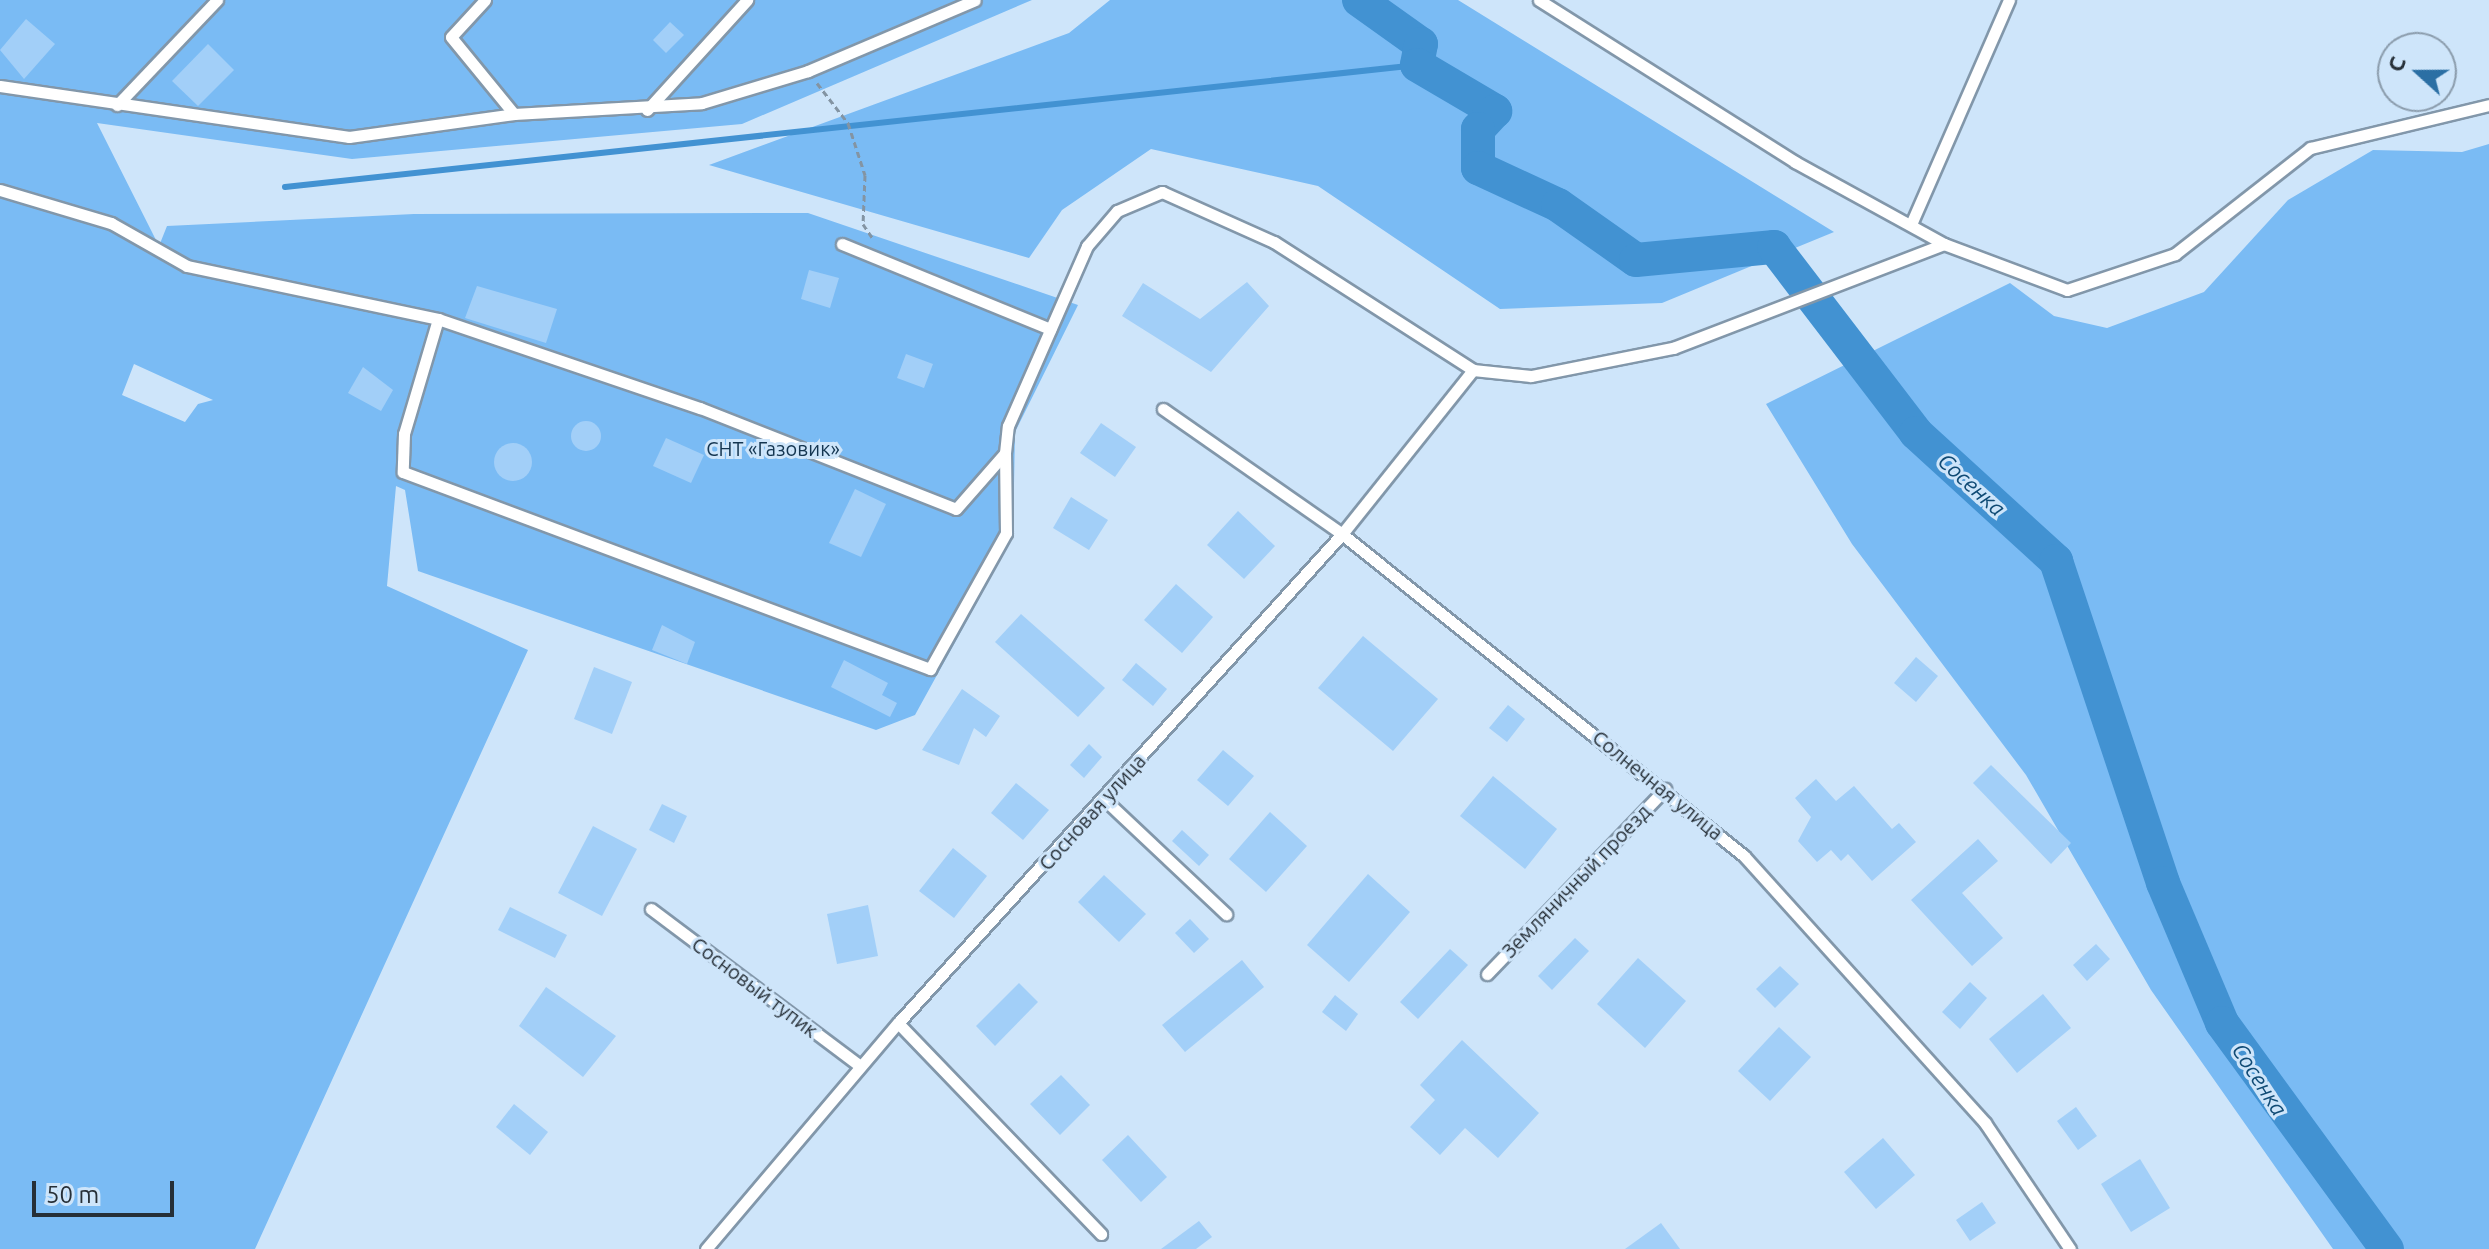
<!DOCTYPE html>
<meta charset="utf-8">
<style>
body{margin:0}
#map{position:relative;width:2489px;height:1249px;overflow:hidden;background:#cee5fa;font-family:Ubuntu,sans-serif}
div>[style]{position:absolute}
.green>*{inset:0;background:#7abbf4}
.stream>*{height:6px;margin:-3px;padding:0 3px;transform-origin:3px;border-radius:3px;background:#4292d2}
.river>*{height:34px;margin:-17px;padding:0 17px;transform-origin:17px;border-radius:17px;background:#4292d2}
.building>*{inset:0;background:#a2cff8}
.round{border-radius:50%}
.path>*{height:3px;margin-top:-1.5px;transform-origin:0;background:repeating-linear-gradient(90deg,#8394a3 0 6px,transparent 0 10px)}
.roads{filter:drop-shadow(2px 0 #8297aa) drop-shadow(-2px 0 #8297aa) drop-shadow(0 2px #8297aa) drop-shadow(0 -2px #8297aa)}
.service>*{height:11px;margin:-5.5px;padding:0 5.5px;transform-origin:5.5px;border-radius:5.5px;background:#fff}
span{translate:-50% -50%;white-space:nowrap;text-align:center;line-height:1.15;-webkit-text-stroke:6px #cee5fa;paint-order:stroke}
.park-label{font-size:20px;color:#143550}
.street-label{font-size:20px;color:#262f37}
.water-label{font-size:22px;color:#104b75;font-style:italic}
.north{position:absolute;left:2377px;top:32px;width:80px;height:80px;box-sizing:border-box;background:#cee5fa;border:2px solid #8b9cac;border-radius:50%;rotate:291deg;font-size:22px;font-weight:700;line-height:32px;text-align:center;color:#262f37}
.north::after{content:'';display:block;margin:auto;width:28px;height:36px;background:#2b6fa4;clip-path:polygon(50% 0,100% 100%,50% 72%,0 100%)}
.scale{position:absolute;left:32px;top:1181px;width:142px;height:36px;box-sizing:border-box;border:4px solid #262f37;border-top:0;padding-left:10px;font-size:24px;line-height:28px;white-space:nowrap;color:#262f37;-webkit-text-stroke:6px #cee5fa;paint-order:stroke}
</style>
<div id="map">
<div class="green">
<div style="clip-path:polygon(evenodd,0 0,1032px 0,742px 124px,352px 159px,97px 123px,159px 246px,167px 226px,414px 214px,808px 213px,1078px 305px,1015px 432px,1013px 537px,915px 715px,876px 730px,418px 571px,405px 490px,396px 486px,387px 586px,528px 650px,255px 1249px,0 1249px,0 0,134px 364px,213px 400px,198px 404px,185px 422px,122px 395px,134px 364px)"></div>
<div style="clip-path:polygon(1110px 0,1458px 0,1834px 232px,1662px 303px,1500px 309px,1318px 186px,1151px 149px,1062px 210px,1029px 258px,709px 165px,1069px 33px)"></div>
<div style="clip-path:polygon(2489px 144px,2489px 1249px,2333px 1249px,2151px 990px,2026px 775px,1852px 544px,1766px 404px,2010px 283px,2054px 316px,2107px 328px,2204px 292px,2288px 200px,2373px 150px,2462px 152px)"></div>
</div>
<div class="stream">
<div style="left:285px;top:187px;width:1139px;rotate:-6.15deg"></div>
</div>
<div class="river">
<div style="left:1359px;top:0;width:76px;rotate:35.4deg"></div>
<div style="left:1421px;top:44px;width:21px;rotate:101deg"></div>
<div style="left:1417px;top:65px;width:91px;rotate:30.5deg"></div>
<div style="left:1495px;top:111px;width:25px;rotate:133deg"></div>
<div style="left:1478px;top:129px;width:39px;rotate:90deg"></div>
<div style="left:1478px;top:168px;width:88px;rotate:24.8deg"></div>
<div style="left:1558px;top:205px;width:95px;rotate:35.2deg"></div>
<div style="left:1636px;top:260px;width:139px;rotate:-5.4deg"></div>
<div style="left:1774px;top:247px;width:234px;rotate:52.6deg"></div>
<div style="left:1916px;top:433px;width:190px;rotate:42.4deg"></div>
<div style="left:2056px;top:561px;width:339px;rotate:71.6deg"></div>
<div style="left:2163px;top:883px;width:152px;rotate:67.1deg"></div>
<div style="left:2222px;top:1023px;width:280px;rotate:53.9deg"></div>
</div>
<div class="building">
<div style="clip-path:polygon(26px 19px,55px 44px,24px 79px,0 50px)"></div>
<div style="clip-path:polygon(670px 22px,684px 35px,666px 53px,653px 40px)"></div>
<div style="clip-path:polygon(208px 44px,234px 70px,198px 106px,172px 81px)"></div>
<div style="clip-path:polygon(809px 270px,839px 278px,830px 308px,801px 299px)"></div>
<div style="clip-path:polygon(1247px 282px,1269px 306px,1211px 372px,1122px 316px,1143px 283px,1200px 319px)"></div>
<div style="clip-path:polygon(477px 286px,557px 309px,546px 343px,465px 318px)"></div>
<div style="clip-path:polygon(906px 354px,933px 364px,924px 388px,897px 378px)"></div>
<div style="clip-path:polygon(363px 367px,393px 390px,381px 411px,348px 393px)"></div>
<div class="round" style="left:571px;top:421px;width:30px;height:30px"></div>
<div style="clip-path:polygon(1101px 423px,1136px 447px,1115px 477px,1080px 453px)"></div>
<div style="clip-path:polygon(666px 438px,704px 455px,691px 483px,653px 466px)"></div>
<div class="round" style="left:494px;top:443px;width:38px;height:38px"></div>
<div style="clip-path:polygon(855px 489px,886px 504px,861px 557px,829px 543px)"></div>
<div style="clip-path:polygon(1071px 497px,1108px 520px,1089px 550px,1053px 528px)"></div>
<div style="clip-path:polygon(1238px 511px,1275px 546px,1244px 579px,1207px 545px)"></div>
<div style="clip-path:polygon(1176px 584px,1213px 617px,1182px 653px,1144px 620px)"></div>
<div style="clip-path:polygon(1021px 614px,1105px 688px,1078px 717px,995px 642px)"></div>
<div style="clip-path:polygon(662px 625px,695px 642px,687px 664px,652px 650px)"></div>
<div style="clip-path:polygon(1363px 636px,1438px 699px,1393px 751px,1318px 688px)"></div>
<div style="clip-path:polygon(1916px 657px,1938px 676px,1916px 702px,1894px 683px)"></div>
<div style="clip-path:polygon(844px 660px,888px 683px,882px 695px,897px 703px,890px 717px,831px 687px)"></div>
<div style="clip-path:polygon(1136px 663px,1167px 689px,1153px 706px,1122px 680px)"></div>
<div style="clip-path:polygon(594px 667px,632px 682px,612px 734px,574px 719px)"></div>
<div style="clip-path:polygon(962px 689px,1000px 716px,986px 737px,974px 728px,959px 765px,922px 750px)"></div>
<div style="clip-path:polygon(1508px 705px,1525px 719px,1507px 742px,1489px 728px)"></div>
<div style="clip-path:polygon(1089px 744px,1102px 757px,1084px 778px,1070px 765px)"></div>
<div style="clip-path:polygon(1223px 750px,1254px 776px,1228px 806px,1197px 780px)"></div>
<div style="clip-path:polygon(1991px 765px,2071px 843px,2051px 864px,1973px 783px)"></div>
<div style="clip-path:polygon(1493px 776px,1557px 829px,1525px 869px,1460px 816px)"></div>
<div style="clip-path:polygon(1816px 779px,1836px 801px,1854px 786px,1892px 829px,1899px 823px,1916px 842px,1872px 881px,1848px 854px,1841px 861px,1831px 850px,1817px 862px,1798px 841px,1811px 817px,1795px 798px)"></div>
<div style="clip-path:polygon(1016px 783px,1049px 810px,1023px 840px,991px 813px)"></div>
<div style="clip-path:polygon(662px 804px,687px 816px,674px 843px,649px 830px)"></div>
<div style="clip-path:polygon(1270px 812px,1307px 846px,1266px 892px,1229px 859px)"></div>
<div style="clip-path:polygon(593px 826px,637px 849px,602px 916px,558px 893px)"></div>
<div style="clip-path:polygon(1182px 830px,1209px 855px,1199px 866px,1172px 841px)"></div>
<div style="clip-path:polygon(1978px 839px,1998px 861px,1962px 893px,2003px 938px,1972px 966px,1911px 900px)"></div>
<div style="clip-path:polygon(953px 848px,987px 876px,954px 918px,919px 891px)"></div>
<div style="clip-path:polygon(1368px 874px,1410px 912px,1349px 982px,1307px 945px)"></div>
<div style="clip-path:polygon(1104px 875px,1146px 914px,1119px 942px,1078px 902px)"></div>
<div style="clip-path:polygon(868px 905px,878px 956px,837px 964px,827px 914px)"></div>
<div style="clip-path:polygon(510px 907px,567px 935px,555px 958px,498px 930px)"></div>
<div style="clip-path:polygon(1190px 919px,1209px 939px,1194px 953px,1175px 933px)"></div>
<div style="clip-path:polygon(1575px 938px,1589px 951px,1552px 990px,1538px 976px)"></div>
<div style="clip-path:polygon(2096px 944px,2110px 959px,2087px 981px,2073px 965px)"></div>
<div style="clip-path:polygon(1450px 949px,1468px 965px,1418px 1019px,1400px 1002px)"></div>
<div style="clip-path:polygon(1638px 958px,1686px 1001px,1645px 1048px,1597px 1004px)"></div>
<div style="clip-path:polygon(1242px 960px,1264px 987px,1185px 1052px,1162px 1025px)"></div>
<div style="clip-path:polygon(1780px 966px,1799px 984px,1775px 1008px,1756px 989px)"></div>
<div style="clip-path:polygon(1970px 982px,1987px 998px,1960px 1029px,1942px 1012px)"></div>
<div style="clip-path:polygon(1019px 983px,1038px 1002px,995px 1046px,976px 1026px)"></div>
<div style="clip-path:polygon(546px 987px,616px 1036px,583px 1077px,519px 1026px)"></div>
<div style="clip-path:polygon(2043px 994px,2071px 1028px,2017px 1073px,1989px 1039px)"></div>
<div style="clip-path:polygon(1335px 995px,1358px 1014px,1346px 1031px,1322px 1012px)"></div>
<div style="clip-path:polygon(1779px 1027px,1811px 1057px,1770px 1101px,1738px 1071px)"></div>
<div style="clip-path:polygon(1462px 1040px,1539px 1113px,1498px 1158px,1465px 1128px,1440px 1155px,1410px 1127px,1435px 1100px,1420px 1085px)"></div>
<div style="clip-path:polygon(1061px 1075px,1090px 1105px,1060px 1135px,1030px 1104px)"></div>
<div style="clip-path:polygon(514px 1104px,548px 1132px,530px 1155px,496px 1127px)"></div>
<div style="clip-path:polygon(2076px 1107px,2097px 1136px,2078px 1150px,2057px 1121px)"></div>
<div style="clip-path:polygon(1128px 1135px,1167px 1177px,1141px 1202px,1102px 1160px)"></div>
<div style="clip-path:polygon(1883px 1138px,1915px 1175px,1876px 1209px,1844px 1172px)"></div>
<div style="clip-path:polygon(2140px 1159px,2170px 1208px,2131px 1232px,2101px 1184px)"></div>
<div style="clip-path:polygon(1982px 1202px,1996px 1223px,1970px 1241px,1956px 1220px)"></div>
<div style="clip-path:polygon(1199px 1221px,1212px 1237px,1196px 1249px,1161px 1249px)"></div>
<div style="clip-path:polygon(1661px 1223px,1680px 1249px,1625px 1249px)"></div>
</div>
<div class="path">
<div style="left:817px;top:83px;width:51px;rotate:52.2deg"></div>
<div style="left:848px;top:123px;width:55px;rotate:71.9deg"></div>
<div style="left:865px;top:175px;width:49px;rotate:92.3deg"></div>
<div style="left:863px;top:224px;width:18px;rotate:56deg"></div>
</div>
<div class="roads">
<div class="service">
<div style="left:485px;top:0;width:50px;rotate:132.6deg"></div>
<div style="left:451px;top:37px;width:99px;rotate:50.7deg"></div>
<div style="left:1539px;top:0;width:303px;rotate:32.3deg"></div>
<div style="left:1795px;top:162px;width:170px;rotate:28.8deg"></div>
<div style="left:0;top:86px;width:353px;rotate:8.3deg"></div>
<div style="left:349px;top:137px;width:167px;rotate:-7.9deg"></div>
<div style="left:514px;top:114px;width:188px;rotate:-3.3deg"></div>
<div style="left:702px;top:103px;width:111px;rotate:-16.8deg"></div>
<div style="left:808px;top:71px;width:181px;rotate:-23deg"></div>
<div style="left:117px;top:105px;width:145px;rotate:-46.4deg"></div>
<div style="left:647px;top:110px;width:149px;rotate:-47.7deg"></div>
<div style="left:0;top:190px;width:116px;rotate:16.6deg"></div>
<div style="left:111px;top:223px;width:87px;rotate:29.5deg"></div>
<div style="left:187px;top:266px;width:257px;rotate:11.9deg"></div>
<div style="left:438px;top:319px;width:277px;rotate:18.8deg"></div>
<div style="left:700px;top:408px;width:275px;rotate:21.5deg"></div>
<div style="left:956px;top:509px;width:74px;rotate:-48.8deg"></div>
<div style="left:1005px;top:453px;width:27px;rotate:-84deg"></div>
<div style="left:1008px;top:426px;width:197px;rotate:-66.3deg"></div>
<div style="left:1087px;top:246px;width:46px;rotate:-49.4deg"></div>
<div style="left:1117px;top:211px;width:49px;rotate:-22.9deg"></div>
<div style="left:1162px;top:192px;width:123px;rotate:24.1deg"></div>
<div style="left:1274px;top:242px;width:237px;rotate:32.7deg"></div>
<div style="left:1473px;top:370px;width:58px;rotate:5.9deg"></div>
<div style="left:1531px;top:376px;width:145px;rotate:-11.2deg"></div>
<div style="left:1673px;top:348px;width:290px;rotate:-21deg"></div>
<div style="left:1944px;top:244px;width:131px;rotate:20.5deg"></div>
<div style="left:2067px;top:290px;width:114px;rotate:-18.4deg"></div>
<div style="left:2175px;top:254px;width:172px;rotate:-38.1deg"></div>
<div style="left:2310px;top:148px;width:184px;rotate:-13.5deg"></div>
<div style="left:1912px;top:222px;width:242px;rotate:-66.4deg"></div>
<div style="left:842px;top:244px;width:225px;rotate:22.2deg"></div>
<div style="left:438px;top:319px;width:120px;rotate:106.5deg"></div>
<div style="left:404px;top:434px;width:38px;rotate:92deg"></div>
<div style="left:403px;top:472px;width:563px;rotate:20.5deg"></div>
<div style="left:930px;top:669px;width:156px;rotate:-60.8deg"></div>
<div style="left:1006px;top:533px;width:80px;rotate:-90.7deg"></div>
<div style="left:1163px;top:409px;width:218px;rotate:34.9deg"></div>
<div style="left:1342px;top:534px;width:515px;rotate:38.69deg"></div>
<div style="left:1744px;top:856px;width:360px;rotate:47.9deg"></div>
<div style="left:1985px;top:1123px;width:152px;rotate:56deg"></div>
<div style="left:1104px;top:799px;width:168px;rotate:43.3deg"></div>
<div style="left:651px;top:909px;width:261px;rotate:36.9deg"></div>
<div style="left:1487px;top:974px;width:257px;rotate:-46.1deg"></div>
<div style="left:898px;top:1023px;width:293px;rotate:46.1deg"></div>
<div style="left:706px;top:1249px;width:297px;rotate:-49.7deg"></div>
<div style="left:898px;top:1023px;width:660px;rotate:-47.76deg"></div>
<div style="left:1342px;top:534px;width:210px;rotate:-51.4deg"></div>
</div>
</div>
<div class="park-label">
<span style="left:773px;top:448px">СНТ «Газовик»</span>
</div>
<div class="street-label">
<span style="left:1658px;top:785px;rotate:39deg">Солнечная улица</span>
<span style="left:1092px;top:812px;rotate:-48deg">Сосновая улица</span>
<span style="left:1576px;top:881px;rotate:-46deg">Земляничный проезд</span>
<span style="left:755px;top:987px;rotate:37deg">Сосновый тупик</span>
</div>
<div class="water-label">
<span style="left:1972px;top:484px;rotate:42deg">Сосенка</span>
<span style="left:2260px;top:1079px;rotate:57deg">Сосенка</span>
</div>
<div class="north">С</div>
<div class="scale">50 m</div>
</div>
